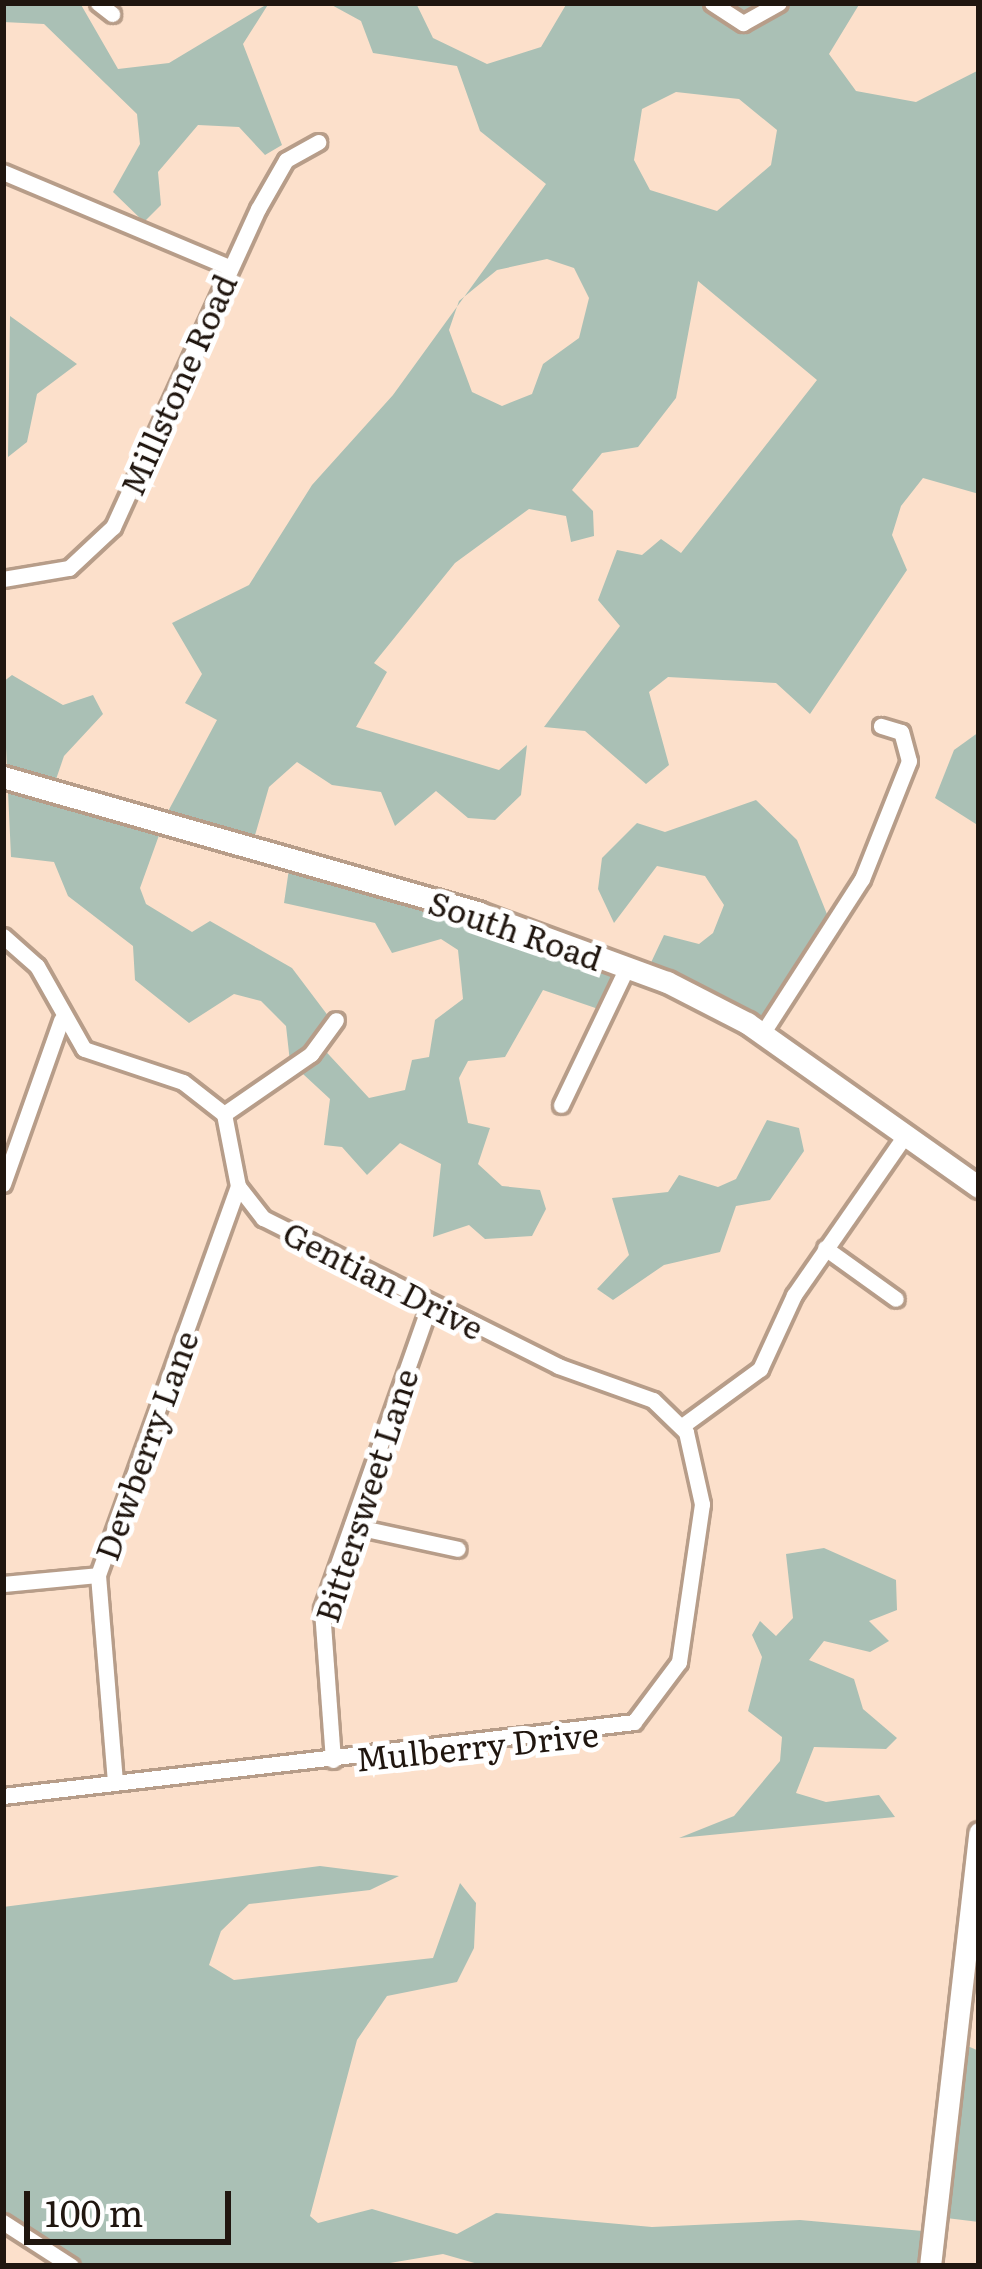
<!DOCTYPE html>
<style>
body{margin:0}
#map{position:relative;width:982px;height:2269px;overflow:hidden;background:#fce0cb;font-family:Literata,serif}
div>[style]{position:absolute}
.green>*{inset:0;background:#aac0b5}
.roads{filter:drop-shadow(3px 0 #b79d89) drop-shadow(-3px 0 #b79d89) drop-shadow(0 3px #b79d89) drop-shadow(0 -3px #b79d89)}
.street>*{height:15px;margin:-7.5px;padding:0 7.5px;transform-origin:7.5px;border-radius:7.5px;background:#fff}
.secondary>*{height:21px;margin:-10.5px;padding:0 10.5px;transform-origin:10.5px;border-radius:10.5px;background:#fff}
span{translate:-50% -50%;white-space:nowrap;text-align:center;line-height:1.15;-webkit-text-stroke:10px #fff;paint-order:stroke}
.street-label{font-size:33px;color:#20160f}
.frame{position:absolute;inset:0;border:6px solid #20160f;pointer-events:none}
.scale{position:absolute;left:24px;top:2191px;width:207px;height:54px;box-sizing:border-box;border:6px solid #20160f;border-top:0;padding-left:15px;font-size:36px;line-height:42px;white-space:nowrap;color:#20160f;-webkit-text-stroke:9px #fff;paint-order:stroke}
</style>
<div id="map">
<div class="green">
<div style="clip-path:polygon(3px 3px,80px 3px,118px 69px,169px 63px,269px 3px,243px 44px,282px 145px,265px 155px,239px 127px,198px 125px,158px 172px,161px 205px,144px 222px,113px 192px,140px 144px,137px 114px,44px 24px,3px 22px)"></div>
<div style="clip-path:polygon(evenodd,328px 3px,416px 3px,433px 38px,487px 64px,541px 47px,567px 3px,860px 3px,829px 54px,856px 91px,916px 102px,979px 70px,979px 494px,923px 478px,901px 506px,892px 535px,907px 570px,810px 714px,776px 683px,668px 677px,649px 692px,669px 765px,646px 784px,585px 731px,544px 727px,620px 626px,598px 600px,617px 550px,642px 555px,661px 539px,681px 553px,817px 380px,698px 281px,676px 398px,638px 447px,602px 453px,572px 490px,593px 511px,594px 536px,571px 542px,566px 516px,529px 509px,455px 563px,374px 663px,387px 672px,356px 727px,499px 770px,527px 745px,521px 795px,495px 820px,468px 818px,436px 791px,395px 826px,381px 792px,332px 785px,297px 762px,269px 787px,251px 849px,165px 817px,217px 720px,185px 703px,202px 674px,172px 623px,249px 585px,312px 485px,393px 395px,546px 184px,480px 131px,457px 66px,373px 53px,361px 21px,328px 3px,676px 92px,739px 99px,777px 130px,771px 165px,717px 211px,650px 190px,634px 160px,642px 109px,676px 92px,328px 3px,547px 259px,574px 268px,589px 298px,579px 338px,543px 364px,532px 394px,502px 406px,472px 392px,449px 330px,459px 301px,497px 270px,547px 259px)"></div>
<div style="clip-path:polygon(10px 316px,77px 364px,37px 394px,27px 442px,8px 457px)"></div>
<div style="clip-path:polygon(12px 675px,63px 705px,93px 695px,103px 714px,64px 756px,52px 791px,162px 827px,140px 888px,146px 904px,192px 932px,210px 921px,292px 968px,332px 1021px,318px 1043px,369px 1098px,405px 1090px,412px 1060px,429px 1057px,435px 1020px,463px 999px,458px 950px,441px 939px,392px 953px,375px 923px,284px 903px,290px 862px,628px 969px,610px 1013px,543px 990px,505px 1057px,468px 1061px,459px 1078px,468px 1123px,490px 1128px,478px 1164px,502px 1186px,540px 1190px,546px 1209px,532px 1236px,485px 1239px,469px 1225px,433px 1237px,441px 1164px,400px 1143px,367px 1175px,342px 1147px,324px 1145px,330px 1099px,290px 1062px,286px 1026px,261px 1001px,234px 994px,189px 1023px,135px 980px,133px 946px,68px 896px,54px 862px,11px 857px,3px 682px)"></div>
<div style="clip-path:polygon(979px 732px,979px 826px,935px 798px,954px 750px)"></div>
<div style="clip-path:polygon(756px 800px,797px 840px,833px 929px,764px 1036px,647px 971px,664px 935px,699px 944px,713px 933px,724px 905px,705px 876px,657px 866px,614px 923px,598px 889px,602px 858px,637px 823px,665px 832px)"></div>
<div style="clip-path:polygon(767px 1120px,799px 1128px,804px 1151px,770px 1200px,736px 1206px,720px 1252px,664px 1265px,613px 1300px,597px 1289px,629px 1255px,612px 1198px,668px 1192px,679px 1175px,718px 1187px,736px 1179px)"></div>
<div style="clip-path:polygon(824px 1548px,896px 1580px,897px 1610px,869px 1621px,889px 1641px,870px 1652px,824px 1641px,809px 1660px,854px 1679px,863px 1709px,897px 1738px,886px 1749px,814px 1747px,796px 1793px,826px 1802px,879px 1795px,895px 1817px,679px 1838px,734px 1816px,780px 1761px,782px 1737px,748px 1711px,762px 1657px,752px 1635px,760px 1621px,776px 1636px,793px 1618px,786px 1554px)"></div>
<div style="clip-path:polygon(320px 1866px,399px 1876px,370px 1890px,249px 1904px,221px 1931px,209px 1965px,234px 1980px,433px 1958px,460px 1883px,476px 1903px,474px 1948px,457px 1982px,387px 1996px,357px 2040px,310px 2216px,318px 2223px,372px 2209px,457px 2234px,496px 2213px,652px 2227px,800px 2220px,934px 2232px,931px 2266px,485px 2266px,443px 2254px,372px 2266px,67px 2266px,3px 2223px,3px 1907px)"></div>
<div style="clip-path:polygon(956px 2041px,979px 2051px,979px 2222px,938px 2217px)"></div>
</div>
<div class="roads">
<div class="street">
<div style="left:98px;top:3px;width:18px;rotate:38deg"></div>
<div style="left:712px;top:3px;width:37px;rotate:33deg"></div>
<div style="left:743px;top:23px;width:41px;rotate:-29.1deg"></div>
<div style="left:3px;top:172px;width:245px;rotate:22.8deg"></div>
<div style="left:3px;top:579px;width:67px;rotate:-9.5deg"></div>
<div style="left:69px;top:568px;width:60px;rotate:-43deg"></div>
<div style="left:113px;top:527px;width:349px;rotate:-65.5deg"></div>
<div style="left:258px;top:209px;width:56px;rotate:-60.3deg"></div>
<div style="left:286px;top:160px;width:37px;rotate:-29deg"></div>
<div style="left:3px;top:936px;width:45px;rotate:41.4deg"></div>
<div style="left:37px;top:966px;width:95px;rotate:60.5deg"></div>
<div style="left:84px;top:1049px;width:104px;rotate:18.4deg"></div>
<div style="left:183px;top:1082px;width:52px;rotate:38deg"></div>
<div style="left:224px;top:1114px;width:73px;rotate:79deg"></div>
<div style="left:238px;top:1186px;width:41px;rotate:52deg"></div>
<div style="left:263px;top:1218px;width:330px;rotate:26.6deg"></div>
<div style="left:558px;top:1366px;width:101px;rotate:19.7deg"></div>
<div style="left:653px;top:1400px;width:46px;rotate:44.1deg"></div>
<div style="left:686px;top:1432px;width:74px;rotate:77.5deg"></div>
<div style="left:702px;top:1504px;width:160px;rotate:98.3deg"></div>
<div style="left:679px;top:1662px;width:75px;rotate:126.9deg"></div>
<div style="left:634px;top:1722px;width:635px;rotate:173.31deg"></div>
<div style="left:762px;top:1034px;width:184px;rotate:-57.2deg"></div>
<div style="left:862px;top:879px;width:127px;rotate:-68.3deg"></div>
<div style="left:909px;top:761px;width:30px;rotate:-105deg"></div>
<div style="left:901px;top:732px;width:21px;rotate:-163deg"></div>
<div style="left:561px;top:1105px;width:153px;rotate:-64.4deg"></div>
<div style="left:224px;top:1114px;width:106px;rotate:-34.6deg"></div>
<div style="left:311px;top:1054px;width:42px;rotate:-53.7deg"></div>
<div style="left:3px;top:1184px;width:174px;rotate:-70.5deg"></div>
<div style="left:825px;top:1248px;width:87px;rotate:35.7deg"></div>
<div style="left:682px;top:1426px;width:97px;rotate:-36.2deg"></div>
<div style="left:760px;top:1369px;width:81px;rotate:-65.3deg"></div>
<div style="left:794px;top:1295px;width:195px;rotate:-55.2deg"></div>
<div style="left:352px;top:1526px;width:108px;rotate:12.2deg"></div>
<div style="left:3px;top:1584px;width:95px;rotate:-5.4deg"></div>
<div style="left:333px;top:1760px;width:151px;rotate:-94.2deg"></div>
<div style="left:322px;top:1609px;width:324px;rotate:-70.5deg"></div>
<div style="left:115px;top:1782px;width:208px;rotate:-94.7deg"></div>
<div style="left:98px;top:1575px;width:413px;rotate:-70.2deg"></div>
<div style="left:3px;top:2222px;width:81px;rotate:32.9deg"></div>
</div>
<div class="secondary">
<div style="left:3px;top:777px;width:495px;rotate:15.9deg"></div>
<div style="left:479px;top:913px;width:200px;rotate:20.2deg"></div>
<div style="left:667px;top:982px;width:90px;rotate:27.1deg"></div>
<div style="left:747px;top:1023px;width:284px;rotate:35.3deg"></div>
<div style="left:930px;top:2266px;width:436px;rotate:-83.5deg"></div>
</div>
</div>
<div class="street-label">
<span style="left:177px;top:384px;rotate:-66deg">Millstone Road</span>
<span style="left:516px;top:929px;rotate:19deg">South Road</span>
<span style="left:384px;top:1279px;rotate:27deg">Gentian Drive</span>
<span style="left:145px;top:1445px;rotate:-70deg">Dewberry Lane</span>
<span style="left:365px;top:1495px;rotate:-72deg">Bittersweet Lane</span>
<span style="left:477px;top:1745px;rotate:-6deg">Mulberry Drive</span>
</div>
<div class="frame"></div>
<div class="scale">100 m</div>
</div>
